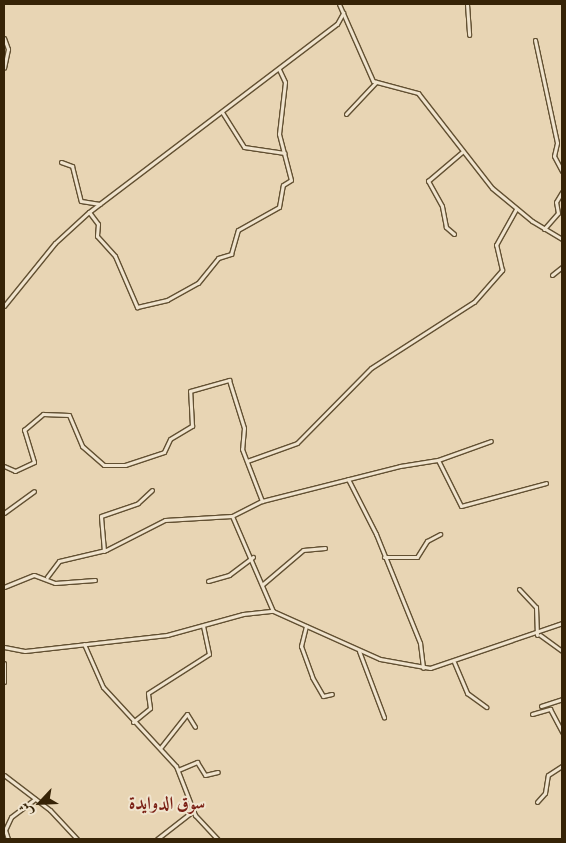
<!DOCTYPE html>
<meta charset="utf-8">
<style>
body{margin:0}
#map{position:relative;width:566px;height:843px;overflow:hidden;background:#e8d5b4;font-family:Alegreya,Amiri,serif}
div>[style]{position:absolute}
.roads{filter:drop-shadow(1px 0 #625032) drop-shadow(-1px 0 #625032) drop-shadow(0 1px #625032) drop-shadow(0 -1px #625032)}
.minor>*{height:3px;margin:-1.5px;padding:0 1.5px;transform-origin:1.5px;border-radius:1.5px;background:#f0e4ce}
span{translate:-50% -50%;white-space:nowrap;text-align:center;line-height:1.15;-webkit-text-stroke:4px #f0e4ce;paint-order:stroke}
.quarter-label{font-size:18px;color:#7a1f14;font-weight:700}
.frame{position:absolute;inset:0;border:5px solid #362307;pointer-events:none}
.north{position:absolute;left:15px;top:778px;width:50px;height:50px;-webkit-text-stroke:4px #f0e4ce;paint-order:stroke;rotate:245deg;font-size:14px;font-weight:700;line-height:20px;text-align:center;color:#362307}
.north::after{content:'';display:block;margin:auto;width:18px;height:22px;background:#362307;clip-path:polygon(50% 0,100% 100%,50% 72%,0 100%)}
</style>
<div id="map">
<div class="roads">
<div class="minor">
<div style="left:339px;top:4px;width:84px;rotate:66.2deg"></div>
<div style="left:373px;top:81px;width:47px;rotate:14.9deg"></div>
<div style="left:418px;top:93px;width:120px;rotate:52.1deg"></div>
<div style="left:492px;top:188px;width:52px;rotate:39.5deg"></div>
<div style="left:532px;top:221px;width:35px;rotate:31deg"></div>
<div style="left:467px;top:4px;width:31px;rotate:86deg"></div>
<div style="left:4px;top:38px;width:12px;rotate:70deg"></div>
<div style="left:8px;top:49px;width:19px;rotate:102deg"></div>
<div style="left:535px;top:40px;width:105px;rotate:77.9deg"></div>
<div style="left:557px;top:143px;width:13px;rotate:103deg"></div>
<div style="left:554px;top:156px;width:17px;rotate:62deg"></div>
<div style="left:222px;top:112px;width:41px;rotate:57.8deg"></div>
<div style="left:244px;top:147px;width:41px;rotate:8.3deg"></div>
<div style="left:346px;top:114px;width:44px;rotate:-46.8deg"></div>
<div style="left:61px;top:162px;width:12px;rotate:20deg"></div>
<div style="left:72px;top:166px;width:36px;rotate:76deg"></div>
<div style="left:81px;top:201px;width:19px;rotate:9deg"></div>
<div style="left:89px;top:212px;width:15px;rotate:53deg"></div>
<div style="left:98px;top:224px;width:12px;rotate:95deg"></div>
<div style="left:97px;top:236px;width:27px;rotate:48deg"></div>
<div style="left:115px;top:256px;width:56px;rotate:66.7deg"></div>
<div style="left:137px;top:307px;width:31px;rotate:-13deg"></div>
<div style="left:167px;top:300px;width:35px;rotate:-29deg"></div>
<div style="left:198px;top:283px;width:32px;rotate:-51deg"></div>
<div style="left:218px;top:258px;width:14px;rotate:-17deg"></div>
<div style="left:231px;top:254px;width:25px;rotate:-74deg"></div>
<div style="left:238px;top:230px;width:47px;rotate:-29.3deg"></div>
<div style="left:279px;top:207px;width:22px;rotate:-80deg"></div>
<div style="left:283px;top:185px;width:9px;rotate:-32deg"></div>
<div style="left:291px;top:180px;width:48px;rotate:-104.6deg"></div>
<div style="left:279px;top:134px;width:52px;rotate:-83.4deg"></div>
<div style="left:285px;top:82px;width:14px;rotate:-115deg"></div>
<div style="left:544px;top:229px;width:21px;rotate:-49deg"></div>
<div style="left:558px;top:213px;width:11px;rotate:-100deg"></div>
<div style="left:556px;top:202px;width:12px;rotate:-59deg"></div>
<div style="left:454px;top:234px;width:11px;rotate:-139deg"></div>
<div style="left:446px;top:227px;width:21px;rotate:-101deg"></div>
<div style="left:442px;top:206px;width:29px;rotate:-119deg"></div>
<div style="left:428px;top:181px;width:45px;rotate:-40.5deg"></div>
<div style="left:552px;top:275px;width:13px;rotate:-39deg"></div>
<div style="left:4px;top:306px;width:81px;rotate:-51deg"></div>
<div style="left:55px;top:243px;width:46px;rotate:-42.4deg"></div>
<div style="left:89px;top:212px;width:311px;rotate:-37.2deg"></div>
<div style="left:337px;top:24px;width:13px;rotate:-61deg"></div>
<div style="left:438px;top:460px;width:56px;rotate:-19.7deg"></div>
<div style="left:247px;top:461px;width:53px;rotate:-19.8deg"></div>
<div style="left:297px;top:443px;width:105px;rotate:-45.4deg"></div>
<div style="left:371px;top:368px;width:122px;rotate:-32.7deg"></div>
<div style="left:474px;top:302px;width:43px;rotate:-48.8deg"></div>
<div style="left:502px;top:270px;width:26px;rotate:-103deg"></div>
<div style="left:496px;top:245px;width:41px;rotate:-60.9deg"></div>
<div style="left:4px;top:466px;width:12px;rotate:24deg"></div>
<div style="left:15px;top:471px;width:21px;rotate:-25deg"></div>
<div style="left:34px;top:462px;width:34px;rotate:-107deg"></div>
<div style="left:24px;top:430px;width:25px;rotate:-40deg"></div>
<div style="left:43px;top:414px;width:26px;rotate:2deg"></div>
<div style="left:69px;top:415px;width:34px;rotate:67deg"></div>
<div style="left:82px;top:446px;width:29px;rotate:41deg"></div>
<div style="left:104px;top:465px;width:21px"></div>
<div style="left:125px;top:465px;width:41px;rotate:-18.4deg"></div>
<div style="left:164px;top:452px;width:14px;rotate:-65deg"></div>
<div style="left:170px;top:439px;width:26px;rotate:-31deg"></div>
<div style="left:192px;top:426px;width:35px;rotate:-93deg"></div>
<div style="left:190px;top:391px;width:41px;rotate:-15.8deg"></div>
<div style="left:229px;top:380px;width:50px;rotate:72.6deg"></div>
<div style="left:244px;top:428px;width:21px;rotate:95deg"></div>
<div style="left:242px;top:449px;width:56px;rotate:69deg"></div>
<div style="left:348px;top:479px;width:62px;rotate:63deg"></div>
<div style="left:376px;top:534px;width:118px;rotate:68deg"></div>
<div style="left:420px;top:643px;width:25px;rotate:83deg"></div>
<div style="left:4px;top:513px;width:37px;rotate:-36deg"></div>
<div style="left:232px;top:516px;width:103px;rotate:66.7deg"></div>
<div style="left:104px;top:551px;width:35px;rotate:-95deg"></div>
<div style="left:101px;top:516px;width:39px;rotate:-19deg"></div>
<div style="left:138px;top:503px;width:19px;rotate:-43deg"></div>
<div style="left:384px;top:557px;width:33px"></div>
<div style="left:417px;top:557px;width:19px;rotate:-58deg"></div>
<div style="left:427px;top:541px;width:15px;rotate:-28deg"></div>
<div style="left:47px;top:577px;width:20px;rotate:-53deg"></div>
<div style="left:59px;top:561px;width:48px;rotate:-13.2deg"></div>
<div style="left:106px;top:550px;width:66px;rotate:-27deg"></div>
<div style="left:165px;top:520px;width:67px;rotate:-3.4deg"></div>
<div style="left:232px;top:516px;width:34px;rotate:-27deg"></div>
<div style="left:262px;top:501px;width:142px;rotate:-14.2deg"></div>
<div style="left:400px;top:466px;width:38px;rotate:-9deg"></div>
<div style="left:438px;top:460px;width:51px;rotate:63.4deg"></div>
<div style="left:461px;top:506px;width:88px;rotate:-15.1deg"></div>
<div style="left:208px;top:581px;width:22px;rotate:-16deg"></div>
<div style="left:229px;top:575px;width:30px;rotate:-37deg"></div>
<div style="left:263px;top:584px;width:52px;rotate:-40.4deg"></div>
<div style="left:303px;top:550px;width:22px;rotate:-5deg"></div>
<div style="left:4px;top:587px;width:32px;rotate:-22deg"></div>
<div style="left:34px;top:575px;width:22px;rotate:21deg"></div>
<div style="left:55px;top:583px;width:40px;rotate:-4.3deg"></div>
<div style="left:519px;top:589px;width:25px;rotate:47deg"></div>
<div style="left:536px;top:607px;width:28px;rotate:88deg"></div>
<div style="left:306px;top:626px;width:21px;rotate:104deg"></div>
<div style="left:301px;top:646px;width:33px;rotate:70deg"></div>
<div style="left:312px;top:677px;width:22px;rotate:60deg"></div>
<div style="left:323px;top:696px;width:9px;rotate:-13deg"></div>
<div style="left:540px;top:635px;width:27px;rotate:36deg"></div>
<div style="left:84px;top:644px;width:47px;rotate:66.2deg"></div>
<div style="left:103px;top:687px;width:108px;rotate:47.3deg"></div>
<div style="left:176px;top:766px;width:53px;rotate:68.8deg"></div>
<div style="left:195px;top:815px;width:33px;rotate:47deg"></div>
<div style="left:4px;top:647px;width:21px;rotate:11deg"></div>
<div style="left:25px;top:651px;width:143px;rotate:-6.4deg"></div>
<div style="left:167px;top:635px;width:79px;rotate:-15.4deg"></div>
<div style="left:243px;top:614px;width:30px;rotate:-6deg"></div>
<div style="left:273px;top:611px;width:117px;rotate:24.2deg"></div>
<div style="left:380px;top:659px;width:51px;rotate:10.2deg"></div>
<div style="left:430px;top:668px;width:139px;rotate:-18.8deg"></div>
<div style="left:359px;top:651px;width:71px;rotate:69.3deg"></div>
<div style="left:454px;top:662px;width:34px;rotate:67deg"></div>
<div style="left:467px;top:693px;width:24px;rotate:36deg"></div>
<div style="left:4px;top:663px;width:19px;rotate:90deg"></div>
<div style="left:541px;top:706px;width:22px;rotate:-18deg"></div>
<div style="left:532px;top:714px;width:19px;rotate:-16deg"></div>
<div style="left:550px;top:709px;width:26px;rotate:62deg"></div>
<div style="left:133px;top:722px;width:22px;rotate:-39deg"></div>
<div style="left:150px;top:708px;width:15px;rotate:-98deg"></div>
<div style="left:148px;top:693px;width:72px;rotate:-32.6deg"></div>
<div style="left:209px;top:654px;width:29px;rotate:-102deg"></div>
<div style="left:161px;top:747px;width:42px;rotate:-51.8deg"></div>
<div style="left:187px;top:714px;width:15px;rotate:58deg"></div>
<div style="left:178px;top:770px;width:21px;rotate:-23deg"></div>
<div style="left:197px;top:762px;width:15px;rotate:58deg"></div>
<div style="left:205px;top:775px;width:13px;rotate:-13deg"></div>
<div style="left:4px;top:775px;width:58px;rotate:37.3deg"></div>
<div style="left:50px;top:810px;width:40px;rotate:47deg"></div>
<div style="left:537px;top:802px;width:12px;rotate:-48deg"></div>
<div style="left:545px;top:793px;width:18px;rotate:-81deg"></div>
<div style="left:548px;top:775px;width:17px;rotate:-33deg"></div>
<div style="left:8px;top:839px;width:9px;rotate:-108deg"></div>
<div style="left:5px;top:830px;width:14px;rotate:-65deg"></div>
<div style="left:11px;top:817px;width:30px;rotate:-37deg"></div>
<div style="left:157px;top:839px;width:46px;rotate:-37.9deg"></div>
</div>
</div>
<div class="quarter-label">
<span style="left:167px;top:803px">سوق الدوايدة</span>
</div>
<div class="frame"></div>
<div class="north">ش</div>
</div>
